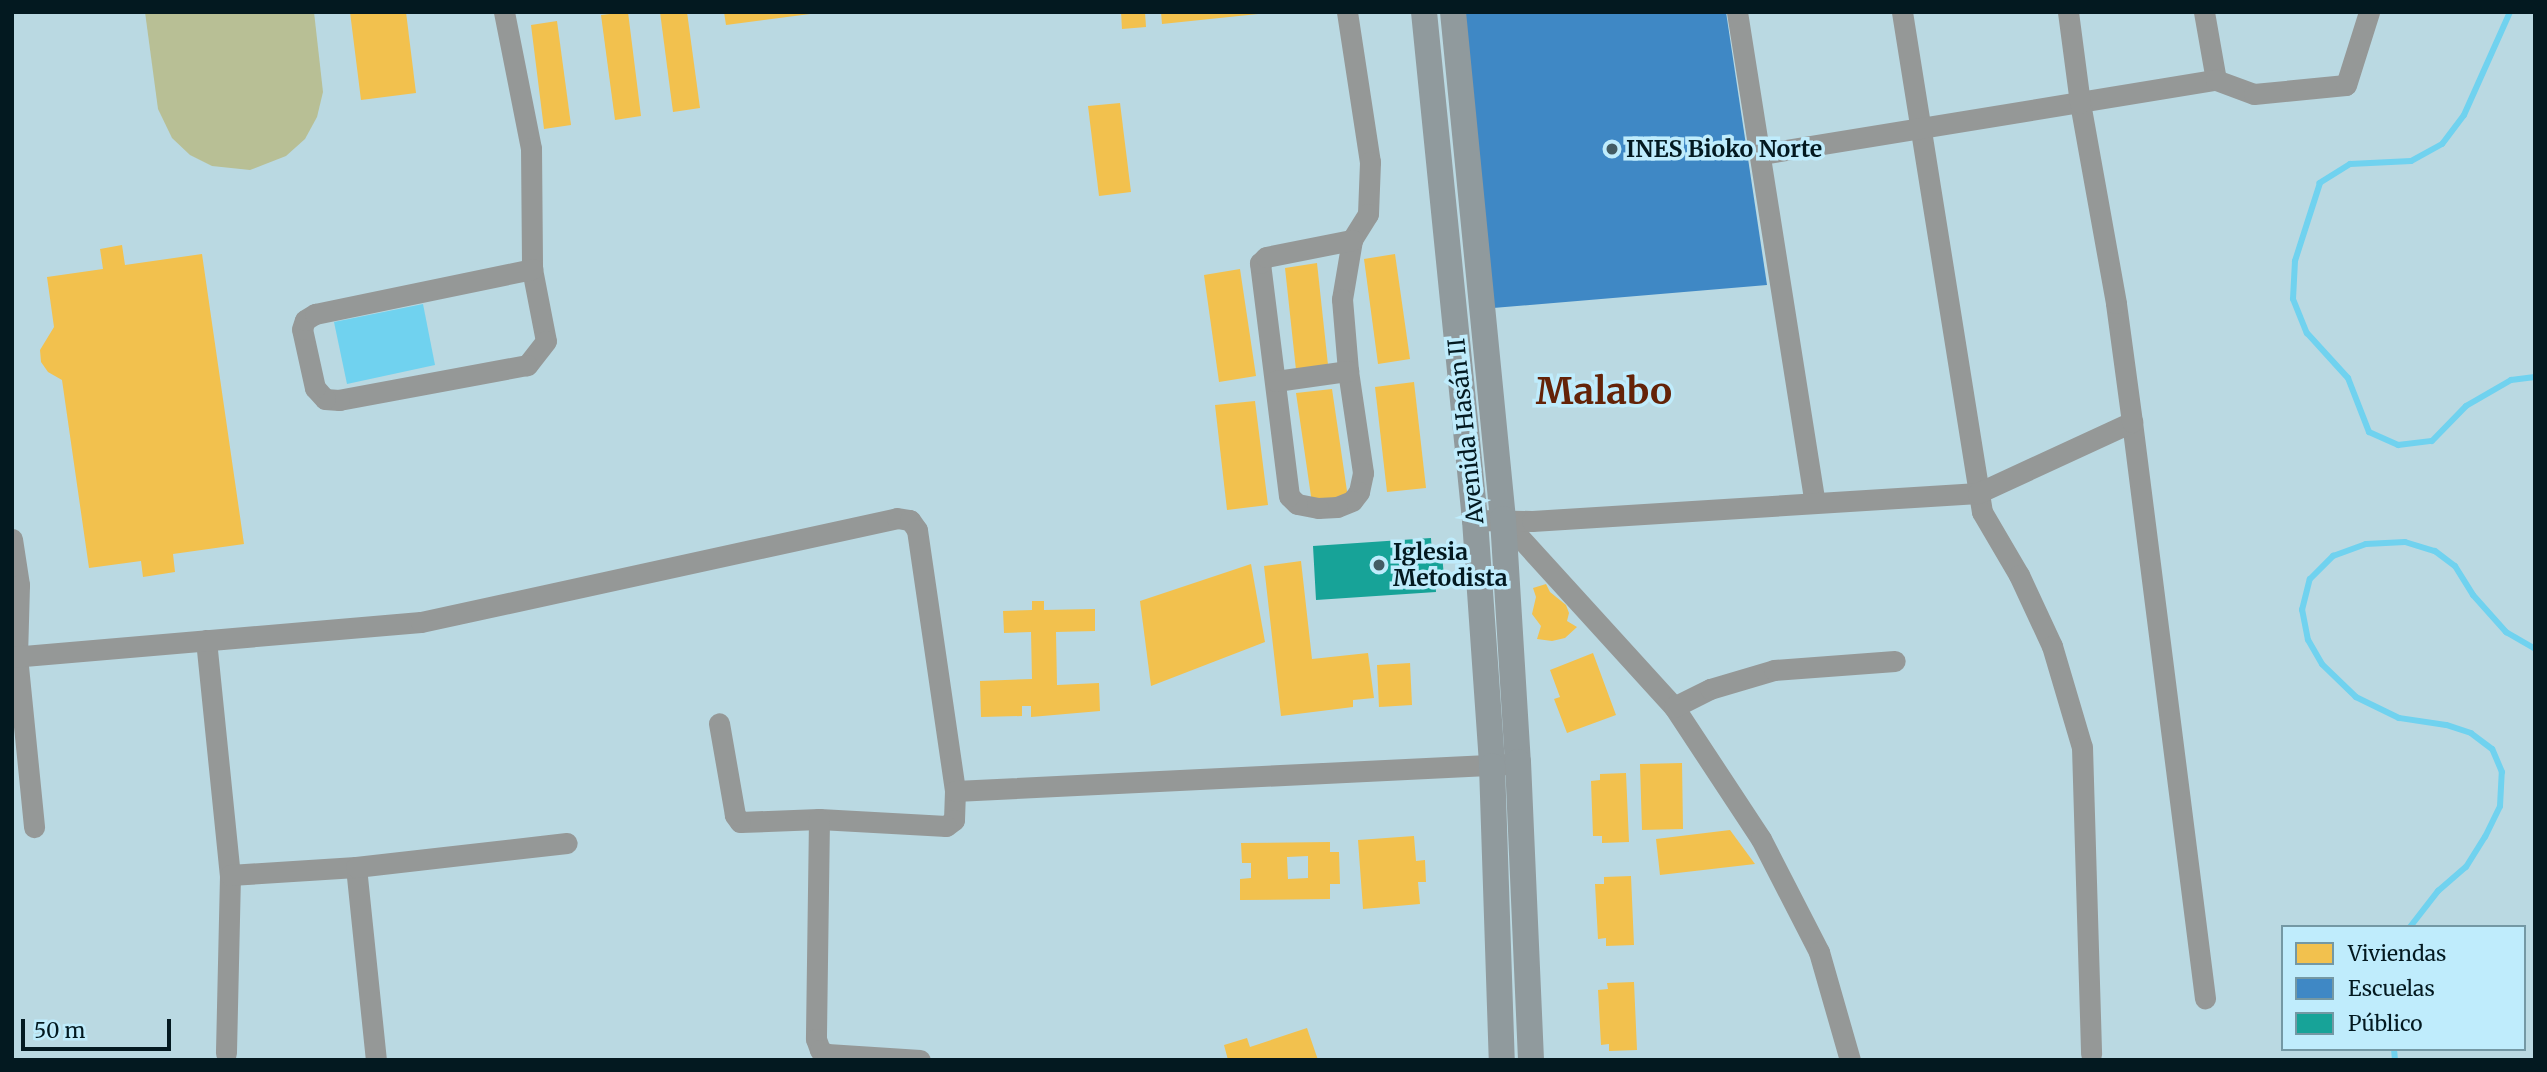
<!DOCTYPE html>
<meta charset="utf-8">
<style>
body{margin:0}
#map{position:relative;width:2547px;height:1072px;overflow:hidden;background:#bad9e2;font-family:Merriweather,serif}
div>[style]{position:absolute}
.green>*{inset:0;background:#b8bf95}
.water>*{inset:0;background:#70d2ef}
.homes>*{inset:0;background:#f2c14e}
.schools>*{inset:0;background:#3f88c5}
.public>*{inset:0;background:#17a398}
.stream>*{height:6px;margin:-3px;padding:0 3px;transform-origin:3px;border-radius:3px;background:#70d2ef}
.minor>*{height:21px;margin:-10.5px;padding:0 10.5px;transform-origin:10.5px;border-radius:10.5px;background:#959897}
.major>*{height:26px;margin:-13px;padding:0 13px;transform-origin:13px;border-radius:13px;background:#909a9d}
.dots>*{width:19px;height:19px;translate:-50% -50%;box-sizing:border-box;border:4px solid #bfecfc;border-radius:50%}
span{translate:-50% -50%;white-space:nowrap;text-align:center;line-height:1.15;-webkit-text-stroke:7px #bfecfc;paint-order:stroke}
.poi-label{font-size:23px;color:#031920;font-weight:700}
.left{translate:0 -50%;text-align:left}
.street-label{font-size:23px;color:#031920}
.town-label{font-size:37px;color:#642308;font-weight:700}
.frame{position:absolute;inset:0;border:14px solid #031920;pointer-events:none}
.legend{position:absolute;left:2281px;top:925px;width:245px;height:126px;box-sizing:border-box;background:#bfecfc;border:2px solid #7498a4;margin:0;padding:9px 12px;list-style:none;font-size:21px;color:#031920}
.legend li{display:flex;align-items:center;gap:14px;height:35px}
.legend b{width:35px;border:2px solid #7498a4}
.scale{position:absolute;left:21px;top:1019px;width:150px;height:32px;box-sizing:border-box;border:4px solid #031920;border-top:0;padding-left:9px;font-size:21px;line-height:24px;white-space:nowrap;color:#031920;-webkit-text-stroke:5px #bfecfc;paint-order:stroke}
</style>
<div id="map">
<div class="green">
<div style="clip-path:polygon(145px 12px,314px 12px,323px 92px,317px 117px,305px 139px,286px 156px,250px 170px,212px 166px,190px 155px,172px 138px,158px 109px)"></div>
</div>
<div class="water">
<div style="clip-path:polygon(423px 304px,435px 365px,347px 384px,334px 322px)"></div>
</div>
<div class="homes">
<div style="clip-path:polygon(350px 12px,406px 12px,416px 93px,361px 100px)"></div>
<div style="clip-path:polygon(628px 12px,641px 116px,615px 120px,601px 15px)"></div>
<div style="clip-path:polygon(660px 12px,687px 12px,700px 108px,673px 112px)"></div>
<div style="clip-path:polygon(724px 12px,810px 12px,810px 14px,726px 25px)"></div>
<div style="clip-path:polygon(1121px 12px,1145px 12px,1146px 27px,1122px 29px)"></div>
<div style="clip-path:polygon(1161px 12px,1258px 12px,1258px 14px,1162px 24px)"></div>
<div style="clip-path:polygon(557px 21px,571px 125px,544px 129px,531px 25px)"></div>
<div style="clip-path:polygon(1120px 103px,1131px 192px,1099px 196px,1088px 106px)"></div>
<div style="clip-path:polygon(122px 245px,125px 265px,202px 254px,244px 544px,173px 554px,175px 572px,143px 577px,141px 561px,89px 568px,62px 380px,48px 372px,41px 362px,40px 350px,54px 327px,47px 277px,103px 269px,100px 249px)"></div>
<div style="clip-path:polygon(1395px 254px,1410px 359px,1378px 364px,1364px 259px)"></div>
<div style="clip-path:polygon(1317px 263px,1328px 365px,1296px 370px,1285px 268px)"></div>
<div style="clip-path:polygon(1240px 269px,1256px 376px,1219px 382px,1204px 275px)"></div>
<div style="clip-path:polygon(1414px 382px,1426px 488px,1387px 492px,1375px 387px)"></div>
<div style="clip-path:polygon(1332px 389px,1348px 498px,1312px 503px,1296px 393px)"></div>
<div style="clip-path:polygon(1255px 401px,1268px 505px,1227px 510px,1215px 405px)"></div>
<div style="clip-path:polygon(1301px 561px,1312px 659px,1368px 653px,1374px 698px,1353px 700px,1353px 707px,1281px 716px,1264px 566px)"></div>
<div style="clip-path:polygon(1251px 564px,1265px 642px,1151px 686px,1140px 601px)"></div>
<div style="clip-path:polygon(1546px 584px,1550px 592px,1566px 605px,1569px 613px,1567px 621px,1577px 627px,1565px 638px,1552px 641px,1537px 639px,1541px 626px,1532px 614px,1536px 597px,1533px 588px)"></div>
<div style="clip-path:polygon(1032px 601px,1044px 601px,1044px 610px,1095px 609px,1095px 631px,1056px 632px,1057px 685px,1099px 683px,1100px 711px,1031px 717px,1031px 706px,1022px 706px,1022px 716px,981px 717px,980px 681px,1032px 679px,1031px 632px,1004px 633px,1003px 611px,1032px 610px)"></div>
<div style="clip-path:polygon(1593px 653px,1616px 715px,1567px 733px,1554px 699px,1560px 697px,1550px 670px)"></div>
<div style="clip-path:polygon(1410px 663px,1412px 705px,1379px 707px,1377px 665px)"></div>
<div style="clip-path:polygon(1682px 763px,1683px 829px,1642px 830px,1640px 764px)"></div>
<div style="clip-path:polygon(1626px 773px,1629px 842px,1602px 843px,1602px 836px,1593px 836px,1591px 781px,1600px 780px,1600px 774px)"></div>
<div style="clip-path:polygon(1730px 830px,1755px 864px,1660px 875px,1656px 839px)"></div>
<div style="clip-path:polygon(1414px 836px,1416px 861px,1425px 860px,1426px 882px,1418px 882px,1420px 904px,1363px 909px,1358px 840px)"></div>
<div style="clip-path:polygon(evenodd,1330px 842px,1330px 852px,1339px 852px,1340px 884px,1330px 884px,1330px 899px,1240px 900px,1240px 879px,1251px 878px,1251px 863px,1242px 863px,1241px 843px,1330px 842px,1308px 856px,1308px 878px,1288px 879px,1287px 857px,1308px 856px)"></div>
<div style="clip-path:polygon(1631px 876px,1634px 945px,1606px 946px,1606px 938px,1598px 939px,1595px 884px,1604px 884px,1604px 877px)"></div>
<div style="clip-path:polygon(1634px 982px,1637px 1050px,1609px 1051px,1609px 1044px,1601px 1045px,1598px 990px,1608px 989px,1607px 983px)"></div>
<div style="clip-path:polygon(1307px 1028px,1318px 1060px,1228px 1060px,1224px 1045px,1247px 1038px,1250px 1047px)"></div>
</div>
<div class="schools">
<div style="clip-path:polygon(1462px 12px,1726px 12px,1767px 285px,1493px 308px)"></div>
</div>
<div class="public">
<div style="clip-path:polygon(1431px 538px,1432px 554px,1442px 554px,1444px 577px,1435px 577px,1436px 592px,1316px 600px,1313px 546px)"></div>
</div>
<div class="stream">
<div style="left:2510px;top:12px;width:113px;rotate:114.1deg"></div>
<div style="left:2464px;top:115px;width:36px;rotate:127deg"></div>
<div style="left:2442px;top:144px;width:35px;rotate:151deg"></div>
<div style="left:2411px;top:161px;width:61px;rotate:177.2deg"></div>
<div style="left:2350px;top:164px;width:36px;rotate:148deg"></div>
<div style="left:2320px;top:183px;width:82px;rotate:107.8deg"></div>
<div style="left:2295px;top:261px;width:38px;rotate:93deg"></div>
<div style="left:2293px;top:299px;width:37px;rotate:68deg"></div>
<div style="left:2307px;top:333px;width:61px;rotate:47.7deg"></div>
<div style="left:2348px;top:378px;width:58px;rotate:68.7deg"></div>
<div style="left:2369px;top:432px;width:32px;rotate:24deg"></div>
<div style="left:2398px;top:445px;width:34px;rotate:-7deg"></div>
<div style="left:2432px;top:441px;width:49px;rotate:-45.8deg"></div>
<div style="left:2466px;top:406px;width:52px;rotate:-30deg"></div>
<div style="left:2511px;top:380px;width:24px;rotate:-7deg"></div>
<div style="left:2410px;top:927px;width:46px;rotate:-52.1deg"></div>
<div style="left:2438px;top:891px;width:37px;rotate:-41deg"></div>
<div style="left:2466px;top:867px;width:36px;rotate:-58deg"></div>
<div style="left:2485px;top:837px;width:34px;rotate:-64deg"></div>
<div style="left:2500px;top:806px;width:34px;rotate:-87deg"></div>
<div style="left:2502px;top:772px;width:25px;rotate:-113deg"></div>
<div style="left:2492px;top:749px;width:26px;rotate:-143deg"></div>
<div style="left:2471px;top:733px;width:26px;rotate:-162deg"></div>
<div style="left:2446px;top:725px;width:48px;rotate:-171.5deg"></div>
<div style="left:2399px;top:718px;width:48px;rotate:-154deg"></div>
<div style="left:2356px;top:697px;width:47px;rotate:-135.9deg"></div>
<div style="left:2322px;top:664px;width:28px;rotate:-120deg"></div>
<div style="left:2308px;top:640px;width:31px;rotate:-101deg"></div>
<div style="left:2302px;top:610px;width:32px;rotate:-76deg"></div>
<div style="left:2310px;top:579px;width:33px;rotate:-45deg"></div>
<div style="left:2333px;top:556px;width:35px;rotate:-20deg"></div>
<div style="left:2366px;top:544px;width:39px;rotate:-3deg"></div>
<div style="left:2405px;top:542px;width:31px;rotate:17deg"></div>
<div style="left:2435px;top:551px;width:25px;rotate:37deg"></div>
<div style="left:2455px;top:566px;width:34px;rotate:58deg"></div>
<div style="left:2473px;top:595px;width:50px;rotate:48.3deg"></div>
<div style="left:2506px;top:632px;width:34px;rotate:30deg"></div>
<div style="left:2394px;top:1049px;width:11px;rotate:85deg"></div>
</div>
<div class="minor">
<div style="left:504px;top:12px;width:139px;rotate:78.8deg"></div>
<div style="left:531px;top:148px;width:121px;rotate:89.5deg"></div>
<div style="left:532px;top:269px;width:73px;rotate:79deg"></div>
<div style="left:546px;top:341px;width:31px;rotate:128deg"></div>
<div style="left:527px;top:365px;width:191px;rotate:169.5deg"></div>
<div style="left:339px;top:400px;width:14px;rotate:-176deg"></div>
<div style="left:325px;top:399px;width:15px;rotate:-132deg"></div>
<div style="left:315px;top:388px;width:60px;rotate:-102.4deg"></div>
<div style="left:302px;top:329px;width:9px;rotate:-72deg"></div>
<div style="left:305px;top:320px;width:12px;rotate:-31deg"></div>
<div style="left:315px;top:314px;width:222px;rotate:-11.7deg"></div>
<div style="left:1347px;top:12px;width:152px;rotate:81.3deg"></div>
<div style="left:1370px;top:162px;width:52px;rotate:92.2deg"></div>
<div style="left:1368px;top:214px;width:31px;rotate:122deg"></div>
<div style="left:1352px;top:240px;width:60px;rotate:99.6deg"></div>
<div style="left:1342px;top:299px;width:72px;rotate:85.2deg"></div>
<div style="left:1348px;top:371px;width:103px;rotate:81.6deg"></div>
<div style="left:1363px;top:473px;width:19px;rotate:102deg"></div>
<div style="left:1359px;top:492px;width:11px;rotate:128deg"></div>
<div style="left:1352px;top:501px;width:16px;rotate:158deg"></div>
<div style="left:1337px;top:507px;width:19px;rotate:177deg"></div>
<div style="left:1318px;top:508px;width:21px;rotate:-169deg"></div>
<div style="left:1297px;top:504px;width:11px;rotate:-135deg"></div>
<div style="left:1289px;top:496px;width:235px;rotate:-97.1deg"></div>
<div style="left:1260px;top:263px;width:8px;rotate:-45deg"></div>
<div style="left:1266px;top:257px;width:88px;rotate:-11.2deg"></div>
<div style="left:1737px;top:12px;width:496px;rotate:81deg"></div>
<div style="left:1902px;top:12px;width:506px;rotate:80.91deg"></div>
<div style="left:1982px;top:512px;width:73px;rotate:59.6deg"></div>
<div style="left:2019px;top:575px;width:78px;rotate:65.1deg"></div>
<div style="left:2052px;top:646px;width:105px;rotate:73.5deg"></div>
<div style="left:2082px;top:747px;width:307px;rotate:88.3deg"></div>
<div style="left:2204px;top:12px;width:69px;rotate:80deg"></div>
<div style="left:1762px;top:154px;width:460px;rotate:-9.3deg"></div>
<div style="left:2216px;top:80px;width:40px;rotate:20.2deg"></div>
<div style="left:2254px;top:94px;width:92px;rotate:-5.6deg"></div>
<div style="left:2346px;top:85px;width:77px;rotate:-72.5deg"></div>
<div style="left:1276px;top:381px;width:73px;rotate:-7.9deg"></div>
<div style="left:2132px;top:422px;width:581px;rotate:82.78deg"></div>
<div style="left:1503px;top:519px;width:254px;rotate:47.7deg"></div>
<div style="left:1674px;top:707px;width:158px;rotate:56.6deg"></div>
<div style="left:1761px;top:839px;width:127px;rotate:62.8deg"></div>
<div style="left:1819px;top:952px;width:112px;rotate:74deg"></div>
<div style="left:1475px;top:520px;width:57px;rotate:1deg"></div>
<div style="left:1532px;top:521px;width:447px;rotate:-3.6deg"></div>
<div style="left:1978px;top:493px;width:170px;rotate:-24.8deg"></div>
<div style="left:2132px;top:422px;width:120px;rotate:-97.7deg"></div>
<div style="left:2116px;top:303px;width:203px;rotate:-100.2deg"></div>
<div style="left:2080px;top:103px;width:92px;rotate:-97.5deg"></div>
<div style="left:12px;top:539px;width:47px;rotate:81.3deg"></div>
<div style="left:19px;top:585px;width:71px;rotate:91.6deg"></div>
<div style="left:17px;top:656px;width:172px;rotate:84.3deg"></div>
<div style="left:206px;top:640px;width:236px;rotate:84.2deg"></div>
<div style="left:230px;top:875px;width:178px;rotate:91.3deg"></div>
<div style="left:12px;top:657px;width:410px;rotate:-4.9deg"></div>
<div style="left:421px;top:622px;width:487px;rotate:-12.3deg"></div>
<div style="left:897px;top:518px;width:13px;rotate:9deg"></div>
<div style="left:910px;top:520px;width:12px;rotate:55deg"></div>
<div style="left:917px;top:530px;width:264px;rotate:81.7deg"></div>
<div style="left:955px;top:791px;width:29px;rotate:92deg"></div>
<div style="left:954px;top:820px;width:10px;rotate:143deg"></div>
<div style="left:946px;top:826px;width:127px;rotate:-176.8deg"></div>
<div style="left:819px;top:819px;width:79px;rotate:177.8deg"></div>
<div style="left:740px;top:822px;width:9px;rotate:-126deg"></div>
<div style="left:735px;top:815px;width:93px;rotate:-99.9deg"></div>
<div style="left:1674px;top:707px;width:40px;rotate:-26.6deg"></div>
<div style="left:1710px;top:689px;width:67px;rotate:-16.5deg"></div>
<div style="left:1774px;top:670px;width:121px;rotate:-4.3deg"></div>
<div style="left:955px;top:791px;width:554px;rotate:-2.8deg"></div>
<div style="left:819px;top:819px;width:220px;rotate:90.8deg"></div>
<div style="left:816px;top:1039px;width:12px;rotate:70deg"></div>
<div style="left:820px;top:1050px;width:8px;rotate:30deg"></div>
<div style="left:827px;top:1054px;width:93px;rotate:3.7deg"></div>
<div style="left:356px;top:867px;width:194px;rotate:84.1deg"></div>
<div style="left:230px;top:875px;width:126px;rotate:-3.6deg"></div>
<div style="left:356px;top:867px;width:212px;rotate:-6.5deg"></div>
</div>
<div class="major">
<div style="left:1424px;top:12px;width:511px;rotate:84.27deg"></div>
<div style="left:1475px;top:520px;width:247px;rotate:86deg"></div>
<div style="left:1492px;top:766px;width:294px;rotate:88.1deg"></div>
<div style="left:1453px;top:12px;width:509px;rotate:84.37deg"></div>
<div style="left:1503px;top:519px;width:243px;rotate:86.5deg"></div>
<div style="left:1518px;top:762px;width:298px;rotate:87.5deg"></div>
</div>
<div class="dots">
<div style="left:1612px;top:149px;background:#435c64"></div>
<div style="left:1379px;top:565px;background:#435c64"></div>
</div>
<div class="poi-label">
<span class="left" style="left:1626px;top:149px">INES Bioko Norte</span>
<span class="left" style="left:1393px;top:565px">Iglesia<br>Metodista</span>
</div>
<div class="street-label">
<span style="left:1466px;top:431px;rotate:-96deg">Avenida Hasán II</span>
</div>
<div class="town-label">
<span style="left:1604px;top:391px">Malabo</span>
</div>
<div class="frame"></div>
<ul class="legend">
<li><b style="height:19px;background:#f2c14e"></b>Viviendas</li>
<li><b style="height:19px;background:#3f88c5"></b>Escuelas</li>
<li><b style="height:19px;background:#17a398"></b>Público</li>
</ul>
<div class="scale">50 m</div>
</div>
